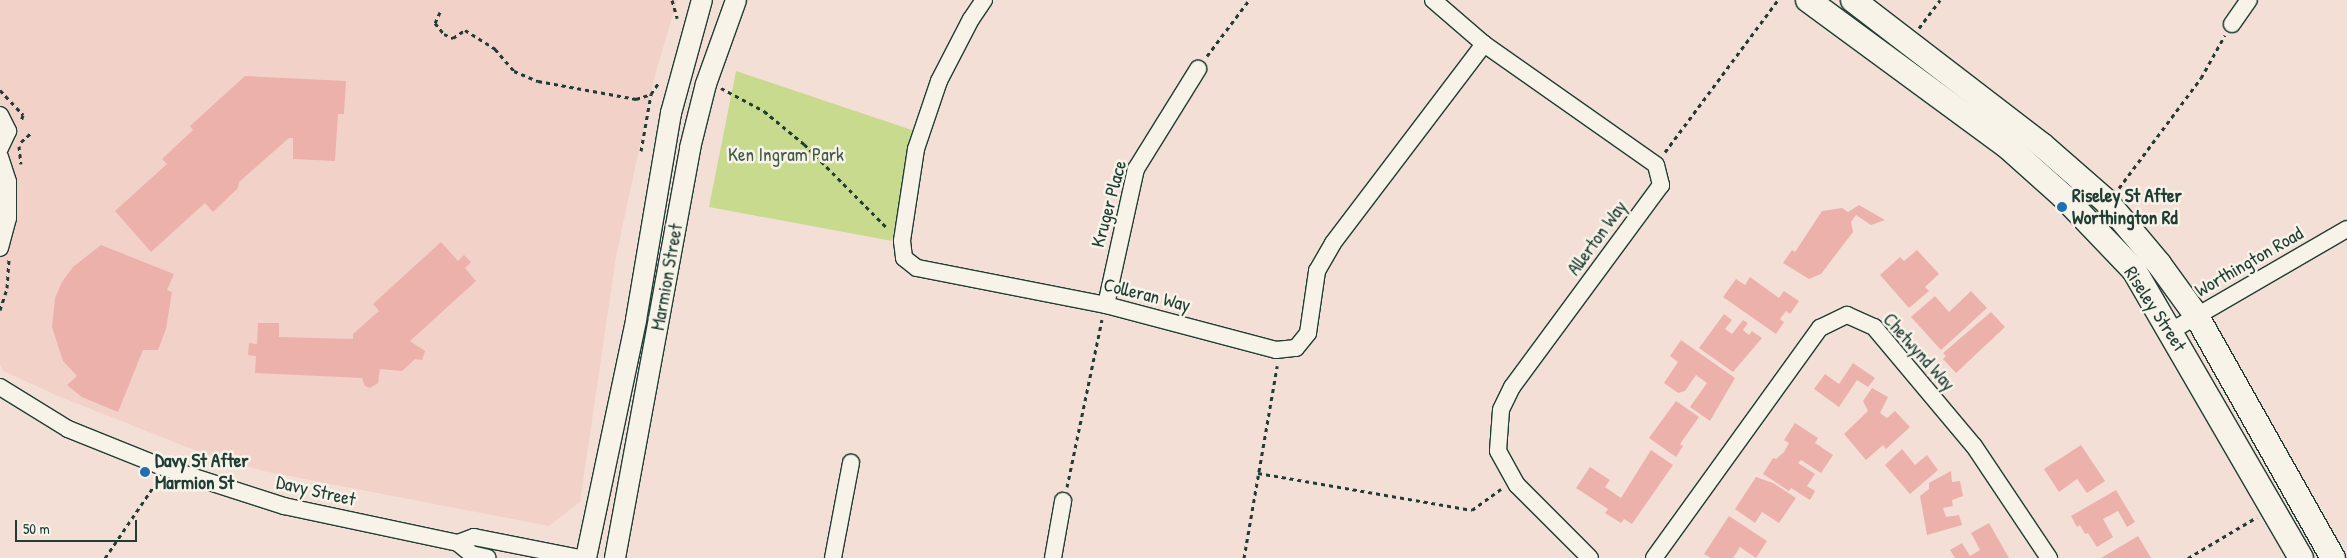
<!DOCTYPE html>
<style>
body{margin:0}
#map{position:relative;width:2347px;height:558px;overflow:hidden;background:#f4dfd6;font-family:"Patrick Hand",sans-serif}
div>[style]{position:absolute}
.built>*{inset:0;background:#f2d1c9}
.green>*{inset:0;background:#c8da8e}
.building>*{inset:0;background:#edb1ac}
.path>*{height:3px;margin-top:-1.5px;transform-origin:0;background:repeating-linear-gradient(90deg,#1f3d34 0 4px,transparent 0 8px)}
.roads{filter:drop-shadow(1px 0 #1f3d34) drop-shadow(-1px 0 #1f3d34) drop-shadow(0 1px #1f3d34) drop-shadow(0 -1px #1f3d34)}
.minor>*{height:16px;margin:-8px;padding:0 8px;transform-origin:8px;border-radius:8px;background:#f7f3e8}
.major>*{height:20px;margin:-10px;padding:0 10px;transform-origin:10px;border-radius:10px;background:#f7f3e8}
.highway>*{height:24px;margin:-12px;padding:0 12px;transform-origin:12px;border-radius:12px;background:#f7f3e8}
.dots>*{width:14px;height:14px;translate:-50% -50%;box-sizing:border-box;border:2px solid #f7f3e8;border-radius:50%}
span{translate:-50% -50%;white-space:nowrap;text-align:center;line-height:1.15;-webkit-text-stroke:5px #f7f3e8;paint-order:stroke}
.park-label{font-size:19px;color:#415c46}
.poi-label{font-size:19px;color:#1f3d34;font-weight:700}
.left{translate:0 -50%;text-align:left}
.street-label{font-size:19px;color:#1f3d34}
.scale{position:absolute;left:15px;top:520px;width:122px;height:22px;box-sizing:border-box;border:2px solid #1f3d34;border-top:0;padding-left:6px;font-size:15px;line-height:18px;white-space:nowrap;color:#1f3d34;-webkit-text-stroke:4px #f7f3e8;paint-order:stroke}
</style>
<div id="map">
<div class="built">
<div style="clip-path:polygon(0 0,677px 0,654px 79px,616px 257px,580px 502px,549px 526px,263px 471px,197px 451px,58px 396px,3px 371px,0 365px)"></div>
</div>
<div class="green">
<div style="clip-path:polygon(736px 71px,912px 130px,892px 241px,709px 207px)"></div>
</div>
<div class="building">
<div style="clip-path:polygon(245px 76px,346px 81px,344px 114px,338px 114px,335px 161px,293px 159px,293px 138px,289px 138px,239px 182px,238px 188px,213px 212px,205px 203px,151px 252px,115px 211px,167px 164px,162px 159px,193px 130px,190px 126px)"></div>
<div style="clip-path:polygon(1859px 205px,1885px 220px,1871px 225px,1856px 215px,1851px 222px,1853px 232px,1821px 274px,1809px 279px,1783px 263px,1792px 250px,1795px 252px,1822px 211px,1842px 208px,1848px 212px)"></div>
<div style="clip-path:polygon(441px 242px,458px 261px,464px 255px,471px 262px,465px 268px,476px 281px,410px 341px,425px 351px,422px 360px,415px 359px,402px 371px,380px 369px,378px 383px,370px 388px,365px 386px,362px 378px,255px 373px,256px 356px,248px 355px,249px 343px,257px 344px,258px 323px,279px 323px,279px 337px,353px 339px,353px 334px,379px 311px,373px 304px)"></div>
<div style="clip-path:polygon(101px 245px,174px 274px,167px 290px,172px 292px,166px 329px,158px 350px,143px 350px,118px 412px,82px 397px,67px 385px,77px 376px,63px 361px,52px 327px,55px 298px,62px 282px,73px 267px)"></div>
<div style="clip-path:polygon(1917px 250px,1939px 274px,1925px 287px,1929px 291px,1909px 308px,1880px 275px,1900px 257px,1904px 261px)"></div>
<div style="clip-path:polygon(1750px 277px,1779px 298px,1784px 291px,1799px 301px,1790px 314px,1786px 311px,1780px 319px,1784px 322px,1776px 334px,1723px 297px,1736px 279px,1745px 285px)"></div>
<div style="clip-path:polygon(1971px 291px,1987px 308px,1941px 350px,1911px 317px,1935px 296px,1949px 312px)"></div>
<div style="clip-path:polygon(1991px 312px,2005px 327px,1956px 373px,1943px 359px,1946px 356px,1943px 353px)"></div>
<div style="clip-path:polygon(1724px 314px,1732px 320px,1725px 329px,1732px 334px,1743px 320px,1748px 323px,1743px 330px,1749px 335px,1752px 331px,1762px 338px,1733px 372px,1699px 348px)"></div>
<div style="clip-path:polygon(1681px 340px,1735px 378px,1710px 421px,1690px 407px,1707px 383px,1696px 375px,1685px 391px,1678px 393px,1664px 383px,1678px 362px,1670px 356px)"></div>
<div style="clip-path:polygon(1853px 363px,1875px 378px,1868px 387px,1857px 380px,1839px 407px,1814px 389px,1825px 374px,1839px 384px)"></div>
<div style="clip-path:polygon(1872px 388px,1888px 397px,1880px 413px,1887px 418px,1895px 411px,1910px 427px,1886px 449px,1883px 445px,1866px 460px,1844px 434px,1868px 411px,1863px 401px)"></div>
<div style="clip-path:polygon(1676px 401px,1699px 417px,1680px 444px,1683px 446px,1676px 457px,1649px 438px)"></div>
<div style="clip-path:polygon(1795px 423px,1818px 438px,1815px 443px,1833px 455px,1821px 473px,1801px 460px,1798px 463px,1815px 474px,1807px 486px,1815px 491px,1810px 500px,1791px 488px,1789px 491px,1763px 474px,1773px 458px,1776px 459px,1784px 452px,1789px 443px,1784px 440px)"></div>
<div style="clip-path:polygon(2081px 445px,2105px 481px,2087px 493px,2077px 479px,2059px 492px,2044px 469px)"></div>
<div style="clip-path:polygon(1902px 449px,1915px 465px,1927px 455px,1938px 470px,1910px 494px,1885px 465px)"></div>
<div style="clip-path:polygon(1651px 450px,1673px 465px,1632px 524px,1624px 519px,1621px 523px,1605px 513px,1608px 509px,1576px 488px,1590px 467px,1610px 480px,1605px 487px,1621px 498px)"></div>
<div style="clip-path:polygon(1951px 471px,1952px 482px,1960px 481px,1963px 496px,1952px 500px,1953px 506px,1943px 508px,1946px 517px,1959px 515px,1962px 525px,1927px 535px,1920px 496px,1929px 489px,1929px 483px)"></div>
<div style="clip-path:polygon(1756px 477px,1773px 483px,1796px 498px,1779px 523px,1762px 512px,1755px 523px,1735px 509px)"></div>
<div style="clip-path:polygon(2116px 490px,2135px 522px,2127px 527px,2118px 511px,2103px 519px,2113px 537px,2097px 547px,2088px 533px,2085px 534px,2080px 525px,2077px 527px,2071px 516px)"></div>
<div style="clip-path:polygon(1729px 516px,1767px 541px,1756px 558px,1740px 547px,1733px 558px,1711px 558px,1704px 554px)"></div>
<div style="clip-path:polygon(1989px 523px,2009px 558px,1955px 558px,1950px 550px,1962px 543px,1970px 556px,1980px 550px,1971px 533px)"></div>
<div style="clip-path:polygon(2138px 536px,2151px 558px,2101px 558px)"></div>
</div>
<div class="path">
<div style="left:672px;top:0;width:19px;rotate:74deg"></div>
<div style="left:440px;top:12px;width:12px;rotate:114deg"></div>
<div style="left:435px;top:23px;width:14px;rotate:51deg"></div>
<div style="left:444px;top:34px;width:10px;rotate:24deg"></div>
<div style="left:453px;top:38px;width:14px;rotate:-34deg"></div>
<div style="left:465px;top:30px;width:36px;rotate:32deg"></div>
<div style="left:495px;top:49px;width:29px;rotate:49deg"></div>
<div style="left:514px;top:71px;width:26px;rotate:23deg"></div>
<div style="left:538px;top:81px;width:100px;rotate:10.4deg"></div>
<div style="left:636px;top:99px;width:16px;rotate:-18deg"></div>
<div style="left:1919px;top:28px;width:35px;rotate:-53deg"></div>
<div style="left:1207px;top:56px;width:70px;rotate:-53.1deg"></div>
<div style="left:721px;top:88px;width:49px;rotate:28.1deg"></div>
<div style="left:764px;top:111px;width:52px;rotate:39.5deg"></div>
<div style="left:804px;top:144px;width:120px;rotate:45.3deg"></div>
<div style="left:0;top:90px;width:34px;rotate:47deg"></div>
<div style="left:23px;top:115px;width:6px;rotate:108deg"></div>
<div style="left:21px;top:142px;width:15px;rotate:-42deg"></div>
<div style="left:19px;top:146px;width:18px;rotate:84deg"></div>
<div style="left:641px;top:151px;width:58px;rotate:-80deg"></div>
<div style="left:651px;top:94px;width:14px;rotate:-56deg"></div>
<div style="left:1665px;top:152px;width:189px;rotate:-53.4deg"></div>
<div style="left:2119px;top:188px;width:137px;rotate:-53.3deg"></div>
<div style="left:2201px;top:78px;width:49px;rotate:-60.8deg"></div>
<div style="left:0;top:310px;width:23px;rotate:-72deg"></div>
<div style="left:7px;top:288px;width:29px;rotate:-86deg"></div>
<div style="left:1258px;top:473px;width:217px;rotate:9.8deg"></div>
<div style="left:1472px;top:510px;width:36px;rotate:-36deg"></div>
<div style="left:1067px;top:487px;width:171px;rotate:-78.2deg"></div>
<div style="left:105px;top:558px;width:94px;rotate:-55.8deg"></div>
<div style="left:1244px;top:558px;width:195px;rotate:-80.2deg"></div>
<div style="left:2188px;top:558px;width:80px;rotate:-30.7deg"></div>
</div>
<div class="roads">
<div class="minor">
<div style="left:984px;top:0;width:23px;rotate:124deg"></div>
<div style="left:971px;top:19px;width:70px;rotate:117.3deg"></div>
<div style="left:939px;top:81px;width:72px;rotate:108.7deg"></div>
<div style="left:916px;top:149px;width:93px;rotate:98.7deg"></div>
<div style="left:902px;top:241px;width:17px;rotate:83deg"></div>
<div style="left:904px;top:258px;width:16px;rotate:38deg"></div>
<div style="left:917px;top:268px;width:193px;rotate:11.1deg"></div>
<div style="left:1106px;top:305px;width:176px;rotate:14.8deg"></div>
<div style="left:1276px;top:350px;width:20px;rotate:-6deg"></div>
<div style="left:1296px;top:348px;width:19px;rotate:-51deg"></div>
<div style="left:1308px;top:333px;width:63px;rotate:-81.7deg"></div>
<div style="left:1317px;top:271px;width:32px;rotate:-60deg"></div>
<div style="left:1333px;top:243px;width:250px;rotate:-52.8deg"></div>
<div style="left:1433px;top:0;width:67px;rotate:40.8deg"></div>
<div style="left:1484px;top:44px;width:210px;rotate:35.1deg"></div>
<div style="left:1656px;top:165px;width:21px;rotate:76deg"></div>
<div style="left:1661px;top:185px;width:251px;rotate:126.4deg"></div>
<div style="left:1512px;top:387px;width:25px;rotate:116deg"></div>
<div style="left:1501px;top:410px;width:41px;rotate:94.2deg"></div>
<div style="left:1498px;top:451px;width:39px;rotate:61deg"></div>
<div style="left:1517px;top:485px;width:103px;rotate:45deg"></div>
<div style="left:2232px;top:24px;width:29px;rotate:-55deg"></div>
<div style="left:0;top:115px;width:18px;rotate:63deg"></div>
<div style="left:8px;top:131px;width:19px;rotate:115deg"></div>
<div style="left:0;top:157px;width:26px;rotate:72deg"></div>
<div style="left:8px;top:182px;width:36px;rotate:90deg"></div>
<div style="left:8px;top:218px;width:31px;rotate:105deg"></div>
<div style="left:1106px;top:305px;width:139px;rotate:-77.6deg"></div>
<div style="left:1136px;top:169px;width:118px;rotate:-58.2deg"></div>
<div style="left:2171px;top:331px;width:203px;rotate:-30.1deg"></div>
<div style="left:0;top:387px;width:80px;rotate:31.7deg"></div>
<div style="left:68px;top:429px;width:99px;rotate:21.9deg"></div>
<div style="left:160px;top:466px;width:130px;rotate:17.9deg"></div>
<div style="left:284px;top:506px;width:178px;rotate:12deg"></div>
<div style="left:458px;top:543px;width:17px;rotate:-21deg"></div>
<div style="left:474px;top:537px;width:108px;rotate:11.2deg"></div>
<div style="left:458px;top:543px;width:17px;rotate:40deg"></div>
<div style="left:471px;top:554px;width:17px;rotate:13deg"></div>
<div style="left:833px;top:558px;width:97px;rotate:-79.3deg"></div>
<div style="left:1053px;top:558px;width:58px;rotate:-80deg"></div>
<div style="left:1654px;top:558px;width:284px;rotate:-54.2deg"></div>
<div style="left:1820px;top:328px;width:30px;rotate:-26deg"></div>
<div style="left:1847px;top:315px;width:30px;rotate:24deg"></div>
<div style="left:1874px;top:327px;width:155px;rotate:50deg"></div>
<div style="left:1974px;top:446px;width:135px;rotate:56.2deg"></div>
</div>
<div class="major">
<div style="left:586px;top:558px;width:243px;rotate:-78.1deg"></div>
<div style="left:636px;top:320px;width:210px;rotate:-80.4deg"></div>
<div style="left:671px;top:113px;width:117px;rotate:-74.7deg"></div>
<div style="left:615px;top:558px;width:417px;rotate:-79.6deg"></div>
<div style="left:690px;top:148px;width:66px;rotate:-76deg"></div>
<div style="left:706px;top:84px;width:89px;rotate:-70.3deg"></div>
</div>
<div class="highway">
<div style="left:1808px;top:0;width:247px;rotate:36.3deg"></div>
<div style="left:2007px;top:146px;width:75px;rotate:41.8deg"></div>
<div style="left:2063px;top:196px;width:103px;rotate:46.2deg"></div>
<div style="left:2134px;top:270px;width:333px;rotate:59.9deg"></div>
<div style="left:1853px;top:0;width:238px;rotate:37.5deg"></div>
<div style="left:2042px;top:145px;width:86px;rotate:41.2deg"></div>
<div style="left:2107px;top:202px;width:81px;rotate:50deg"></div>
<div style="left:2159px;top:264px;width:63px;rotate:54deg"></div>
<div style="left:2196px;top:315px;width:279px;rotate:60.6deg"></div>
</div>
</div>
<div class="dots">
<div style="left:2062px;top:207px;background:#1f6fb2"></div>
<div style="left:145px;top:472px;background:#1f6fb2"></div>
</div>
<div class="park-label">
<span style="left:786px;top:155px">Ken Ingram Park</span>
</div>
<div class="poi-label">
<span class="left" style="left:2072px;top:207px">Riseley St After<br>Worthington Rd</span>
<span class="left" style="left:155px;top:472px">Davy St After<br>Marmion St</span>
</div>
<div class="street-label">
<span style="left:1109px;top:204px;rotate:-75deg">Kruger Place</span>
<span style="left:1597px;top:238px;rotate:-54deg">Allerton Way</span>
<span style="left:2249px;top:262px;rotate:-30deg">Worthington Road</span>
<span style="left:667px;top:277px;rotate:-80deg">Marmion Street</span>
<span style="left:1147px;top:295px;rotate:14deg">Colleran Way</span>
<span style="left:2155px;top:309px;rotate:57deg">Riseley Street</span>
<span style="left:1919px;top:352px;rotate:48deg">Chetwynd Way</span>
<span style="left:316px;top:491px;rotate:13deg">Davy Street</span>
</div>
<div class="scale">50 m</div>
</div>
